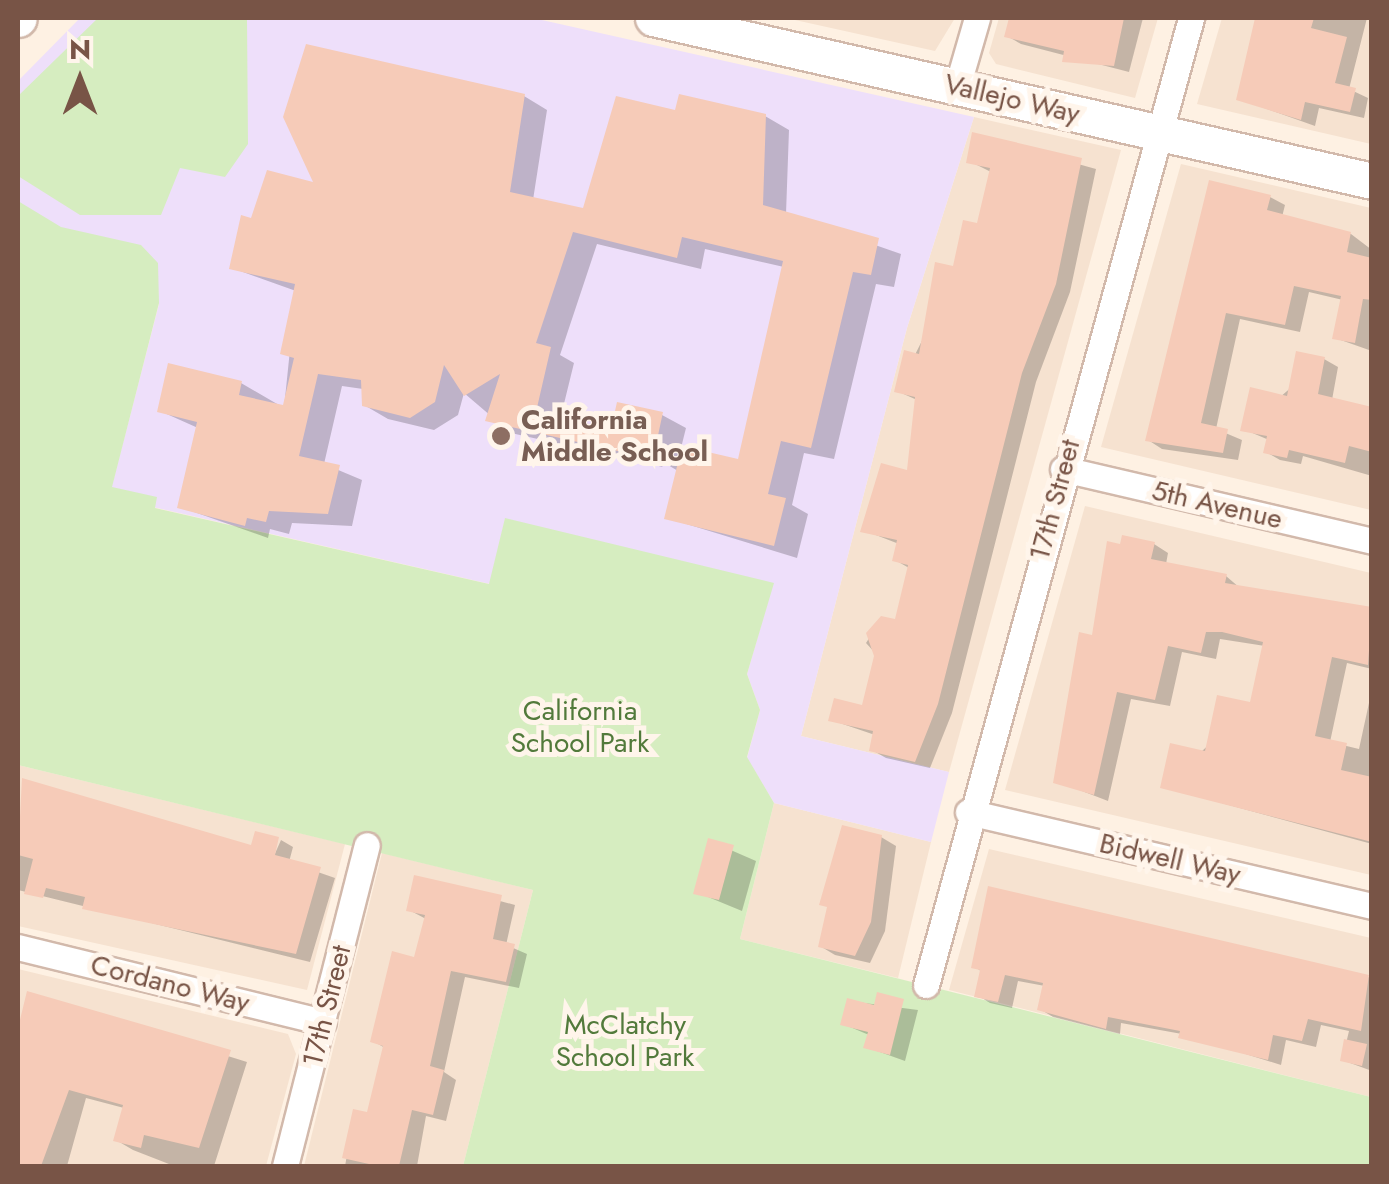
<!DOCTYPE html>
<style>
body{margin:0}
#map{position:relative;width:1389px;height:1184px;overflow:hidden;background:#fef1e3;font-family:Jost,sans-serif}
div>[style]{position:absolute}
.residential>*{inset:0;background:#f6e2d0}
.education>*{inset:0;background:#eedffa}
.green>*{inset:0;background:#d6edc0}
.shadow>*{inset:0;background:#0003}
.building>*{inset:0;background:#f6cbb8}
.roads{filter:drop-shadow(2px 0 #d2b9ab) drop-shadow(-2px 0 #d2b9ab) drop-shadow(0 2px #d2b9ab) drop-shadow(0 -2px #d2b9ab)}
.street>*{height:25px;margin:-12.5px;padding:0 12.5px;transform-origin:12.5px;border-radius:12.5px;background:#fff}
.secondary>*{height:35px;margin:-17.5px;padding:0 17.5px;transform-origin:17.5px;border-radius:17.5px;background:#fff}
.dots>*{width:28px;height:28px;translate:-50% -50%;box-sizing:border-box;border:5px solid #fff5eb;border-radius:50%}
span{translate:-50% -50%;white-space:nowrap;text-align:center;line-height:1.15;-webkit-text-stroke:10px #fff5eb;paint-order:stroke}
.street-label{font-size:28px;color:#785446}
.education-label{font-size:28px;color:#785e54;font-weight:700}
.left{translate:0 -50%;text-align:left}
.park-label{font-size:28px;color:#527a3b}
.frame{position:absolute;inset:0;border:20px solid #785446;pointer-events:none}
.north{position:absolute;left:30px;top:30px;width:100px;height:100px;-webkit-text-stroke:8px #fff5eb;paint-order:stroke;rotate:0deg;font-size:28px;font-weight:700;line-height:40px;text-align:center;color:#785446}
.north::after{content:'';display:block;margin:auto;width:35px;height:45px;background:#785446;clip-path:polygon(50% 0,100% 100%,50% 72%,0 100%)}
</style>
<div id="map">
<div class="residential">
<div style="clip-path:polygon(786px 18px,955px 18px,935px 51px)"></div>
<div style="clip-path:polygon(999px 18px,1158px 18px,1135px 98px,996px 64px,989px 53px)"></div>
<div style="clip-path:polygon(1222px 18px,1371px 18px,1371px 144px,1197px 104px)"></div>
<div style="clip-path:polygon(974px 117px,1121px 150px,949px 772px,801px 736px,907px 328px)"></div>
<div style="clip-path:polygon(1181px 164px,1371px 208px,1371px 510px,1101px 447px)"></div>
<div style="clip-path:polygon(1085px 506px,1371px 573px,1371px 875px,1005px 790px)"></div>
<div style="clip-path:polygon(18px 765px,345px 844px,307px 990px,18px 926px)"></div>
<div style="clip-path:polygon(774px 803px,931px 842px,898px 978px,740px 939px)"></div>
<div style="clip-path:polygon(989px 849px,1371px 938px,1371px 1097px,949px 990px)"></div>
<div style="clip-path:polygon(382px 853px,533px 890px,463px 1166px,304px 1166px)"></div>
<div style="clip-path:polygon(18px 969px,288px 1034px,296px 1054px,266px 1166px,18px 1166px)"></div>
</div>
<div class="education">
<div style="clip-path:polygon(80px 18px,533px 18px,974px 117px,907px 328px,801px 736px,949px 772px,931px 842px,774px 803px,747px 758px,760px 710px,747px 674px,773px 584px,505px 519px,490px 584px,109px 497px,159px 304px,18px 270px,18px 81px)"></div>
</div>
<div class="green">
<div style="clip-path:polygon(98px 18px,247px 18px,248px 144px,225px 177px,180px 168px,161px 215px,80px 215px,18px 176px,18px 96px)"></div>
<div style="clip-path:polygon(18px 201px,61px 227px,141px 245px,158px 263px,159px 303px,112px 487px,157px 497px,155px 508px,489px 584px,505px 518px,774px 583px,747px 674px,760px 710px,747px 757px,774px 803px,740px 939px,1371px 1097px,1371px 1166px,463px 1166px,533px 890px,18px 765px)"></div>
</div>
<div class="shadow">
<div style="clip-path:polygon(1011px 18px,1143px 18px,1129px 72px,1021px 44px,1007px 36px)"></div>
<div style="clip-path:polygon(1261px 18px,1367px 18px,1349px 89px,1368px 98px,1364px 118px,1319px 108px,1315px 126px,1239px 99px)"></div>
<div style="clip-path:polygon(evenodd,524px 96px,547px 110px,533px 200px,585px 211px,676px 113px,765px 116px,789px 130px,786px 214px,901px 254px,894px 287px,876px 284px,834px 459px,804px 453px,792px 505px,808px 514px,797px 558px,667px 518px,678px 471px,643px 450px,663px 467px,511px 433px,464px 393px,458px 415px,434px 430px,388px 419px,364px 405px,363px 389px,342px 386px,324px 464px,362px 480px,352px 526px,292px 523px,289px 534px,270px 529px,268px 538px,180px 507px,198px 428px,160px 411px,241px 383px,284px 408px,296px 291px,232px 268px,252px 221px,524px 96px,597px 244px,701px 269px,705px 249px,784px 267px,740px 462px,681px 448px,686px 428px,662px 415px,619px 405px,613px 432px,560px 420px,574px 363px,560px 355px,597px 244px)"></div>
<div style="clip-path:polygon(974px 135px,1096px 169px,1070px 292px,1036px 382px,952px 713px,930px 768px,886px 758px,872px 750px,875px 735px,831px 720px,864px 708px,877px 655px,866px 643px,882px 618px,897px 622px,909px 568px,895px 560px,899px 544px,863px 530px,909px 473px,917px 400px,897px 391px,979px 226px,991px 172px,969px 161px)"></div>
<div style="clip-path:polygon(1270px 197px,1285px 205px,1282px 217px,1351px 234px,1372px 250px,1369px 350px,1335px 338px,1343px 300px,1309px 292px,1300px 332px,1240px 319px,1216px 429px,1242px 440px,1238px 460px,1162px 449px,1148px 440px)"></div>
<div style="clip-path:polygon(1324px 359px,1338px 367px,1332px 400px,1372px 409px,1372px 476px,1303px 456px,1301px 464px,1280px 460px,1266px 452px,1269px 440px,1243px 429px)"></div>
<div style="clip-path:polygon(1154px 544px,1168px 553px,1166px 564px,1226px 576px,1240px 588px,1372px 614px,1372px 669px,1347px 663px,1330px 742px,1359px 749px,1372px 689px,1372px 844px,1163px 787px,1252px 705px,1265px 646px,1220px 639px,1216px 659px,1182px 652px,1170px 706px,1131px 699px,1108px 801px,1056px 781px,1122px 547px)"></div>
<div style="clip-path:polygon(24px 781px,253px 848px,256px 834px,278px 839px,269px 867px,281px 840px,293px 847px,289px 862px,335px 878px,310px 962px,18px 890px)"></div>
<div style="clip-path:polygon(881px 837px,896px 846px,885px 931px,870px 963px,835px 955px,820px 946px)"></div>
<div style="clip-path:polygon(710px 841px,756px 861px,742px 911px,696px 892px)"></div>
<div style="clip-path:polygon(416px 878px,515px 905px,506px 945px,527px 954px,519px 988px,465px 977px,444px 1072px,456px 1080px,446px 1121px,426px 1116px,417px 1166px,345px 1166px,355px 1112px,369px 1115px,385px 1048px,373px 1041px,416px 960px,426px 919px,409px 910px)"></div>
<div style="clip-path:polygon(990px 889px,1372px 978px,1372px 1071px,1342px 1060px,1349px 1031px,1321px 1025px,1316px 1047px,1286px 1040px,1281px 1065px,1182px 1034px,1121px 1023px,1120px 1034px,1053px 1017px,1040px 1009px,1045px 986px,1018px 981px,1012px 1008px,990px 1003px,977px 995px,982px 972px,974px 966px)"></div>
<div style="clip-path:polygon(29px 994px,247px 1062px,214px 1166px,174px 1166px,133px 1150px,116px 1140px,124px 1108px,86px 1098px,67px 1166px,18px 1166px,18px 1038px)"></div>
<div style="clip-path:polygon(849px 1001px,918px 1010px,905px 1061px,866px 1047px,869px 1035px,843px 1024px)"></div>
</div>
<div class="building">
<div style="clip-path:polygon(1009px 18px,1124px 18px,1114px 66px,1062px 62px,1064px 51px,1004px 37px)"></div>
<div style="clip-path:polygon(1255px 18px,1314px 18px,1311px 28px,1347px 37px,1335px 83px,1356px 88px,1350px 112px,1305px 102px,1301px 120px,1236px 100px)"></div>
<div style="clip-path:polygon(306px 44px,525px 94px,510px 192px,583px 208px,616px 96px,675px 110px,679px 94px,766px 114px,763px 205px,879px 238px,871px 275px,853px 272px,811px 448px,781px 441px,768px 494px,786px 498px,774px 546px,664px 519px,682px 446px,738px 459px,783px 261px,682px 237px,677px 258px,573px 232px,536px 343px,551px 347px,536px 412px,611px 429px,617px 402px,663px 412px,653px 459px,485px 421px,500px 374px,464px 396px,444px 365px,435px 402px,410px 418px,362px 406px,361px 380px,318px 374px,299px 456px,340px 465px,328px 514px,269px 511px,266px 522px,247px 518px,245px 526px,177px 508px,197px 422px,157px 412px,168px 363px,242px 381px,239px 395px,283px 405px,294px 358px,280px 354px,295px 284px,229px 269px,241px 215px,251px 218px,267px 170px,313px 182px,283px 117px)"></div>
<div style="clip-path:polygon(972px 132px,1082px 158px,1056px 284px,1022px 373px,938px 704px,915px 762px,869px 751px,873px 731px,828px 721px,834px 698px,862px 705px,874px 656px,866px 633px,881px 616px,895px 619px,908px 565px,892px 561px,897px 540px,860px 532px,881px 463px,907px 470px,915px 397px,894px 392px,904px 350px,919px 354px,935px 262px,953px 266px,963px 220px,977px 223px,990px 168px,966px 163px)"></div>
<div style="clip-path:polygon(1209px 180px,1271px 195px,1267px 210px,1351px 232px,1347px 252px,1372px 258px,1372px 300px,1363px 299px,1355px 343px,1332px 339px,1341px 296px,1294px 286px,1285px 325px,1226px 313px,1201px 423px,1228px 429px,1223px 453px,1145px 441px)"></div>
<div style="clip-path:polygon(1296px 351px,1325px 357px,1318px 394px,1372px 407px,1372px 452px,1349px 446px,1345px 463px,1289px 450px,1287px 458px,1263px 453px,1267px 436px,1240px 431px,1250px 387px,1287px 396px)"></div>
<div style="clip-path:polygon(1122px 535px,1155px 542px,1151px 559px,1227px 574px,1225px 583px,1372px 607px,1368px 665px,1332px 657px,1315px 736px,1347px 743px,1341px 770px,1372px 777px,1372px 842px,1160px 788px,1170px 743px,1205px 751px,1217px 695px,1250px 702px,1263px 642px,1222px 632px,1206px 632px,1201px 653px,1168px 646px,1155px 700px,1117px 692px,1094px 795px,1053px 783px,1079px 632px,1092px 635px,1107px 541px,1120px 544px)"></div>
<div style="clip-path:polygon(22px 778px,251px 845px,255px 831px,279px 837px,275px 855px,321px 867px,296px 954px,82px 909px,85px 897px,46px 888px,43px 898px,24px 894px,33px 859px,18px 855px)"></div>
<div style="clip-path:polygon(842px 825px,882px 835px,871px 922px,855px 956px,818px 947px,827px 907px,819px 905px)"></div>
<div style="clip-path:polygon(708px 838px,734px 845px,719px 900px,693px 894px)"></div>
<div style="clip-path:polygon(414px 875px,502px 895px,493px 939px,515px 944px,506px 982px,451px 971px,430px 1066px,444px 1070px,433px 1115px,412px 1110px,399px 1166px,378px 1166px,342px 1158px,353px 1109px,367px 1112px,383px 1046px,370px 1042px,392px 951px,414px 957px,425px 915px,406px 911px)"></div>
<div style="clip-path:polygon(988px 886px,1369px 975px,1361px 1031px,1308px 1019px,1302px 1041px,1273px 1035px,1268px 1060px,1178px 1038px,1180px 1031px,1108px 1017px,1106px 1029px,1037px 1010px,1043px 983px,1005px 975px,998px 1002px,974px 997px,980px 970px,971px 968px)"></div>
<div style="clip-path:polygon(27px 991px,231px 1050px,199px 1148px,144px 1135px,141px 1148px,113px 1141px,123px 1105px,69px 1090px,41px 1166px,18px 1166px,18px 1028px)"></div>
<div style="clip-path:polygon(877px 992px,904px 999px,890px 1055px,863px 1048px,868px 1032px,840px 1025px,847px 998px,874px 1005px)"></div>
<div style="clip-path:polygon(1344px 1039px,1367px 1044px,1362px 1066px,1340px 1061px)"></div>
</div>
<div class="roads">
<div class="street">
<div style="left:957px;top:87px;width:72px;rotate:-73.8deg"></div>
<div style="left:1063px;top:469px;width:317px;rotate:13.1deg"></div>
<div style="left:968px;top:812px;width:415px;rotate:13.1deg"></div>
<div style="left:18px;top:947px;width:314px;rotate:13.8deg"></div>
<div style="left:926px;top:985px;width:1003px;rotate:-74.67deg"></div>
<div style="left:285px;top:1166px;width:331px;rotate:-75.7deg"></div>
</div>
<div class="secondary">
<div style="left:653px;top:18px;width:737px;rotate:12.77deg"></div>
<div style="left:18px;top:19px;width:1px;rotate:-45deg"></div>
</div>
</div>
<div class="dots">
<div style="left:501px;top:436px;background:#8d6e63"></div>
</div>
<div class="street-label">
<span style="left:1012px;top:99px;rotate:13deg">Vallejo Way</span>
<span style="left:1055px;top:500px;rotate:-75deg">17th Street</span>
<span style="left:1217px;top:505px;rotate:13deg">5th Avenue</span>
<span style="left:1170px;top:859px;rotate:13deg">Bidwell Way</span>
<span style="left:170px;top:984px;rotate:14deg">Cordano Way</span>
<span style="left:327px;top:1006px;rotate:-76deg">17th Street</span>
</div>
<div class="education-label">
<span class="left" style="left:521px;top:436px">California<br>Middle School</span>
</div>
<div class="park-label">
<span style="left:580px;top:727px">California<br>School Park</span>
<span style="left:625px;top:1041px">McClatchy<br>School Park</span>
</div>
<div class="frame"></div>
<div class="north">N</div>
</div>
